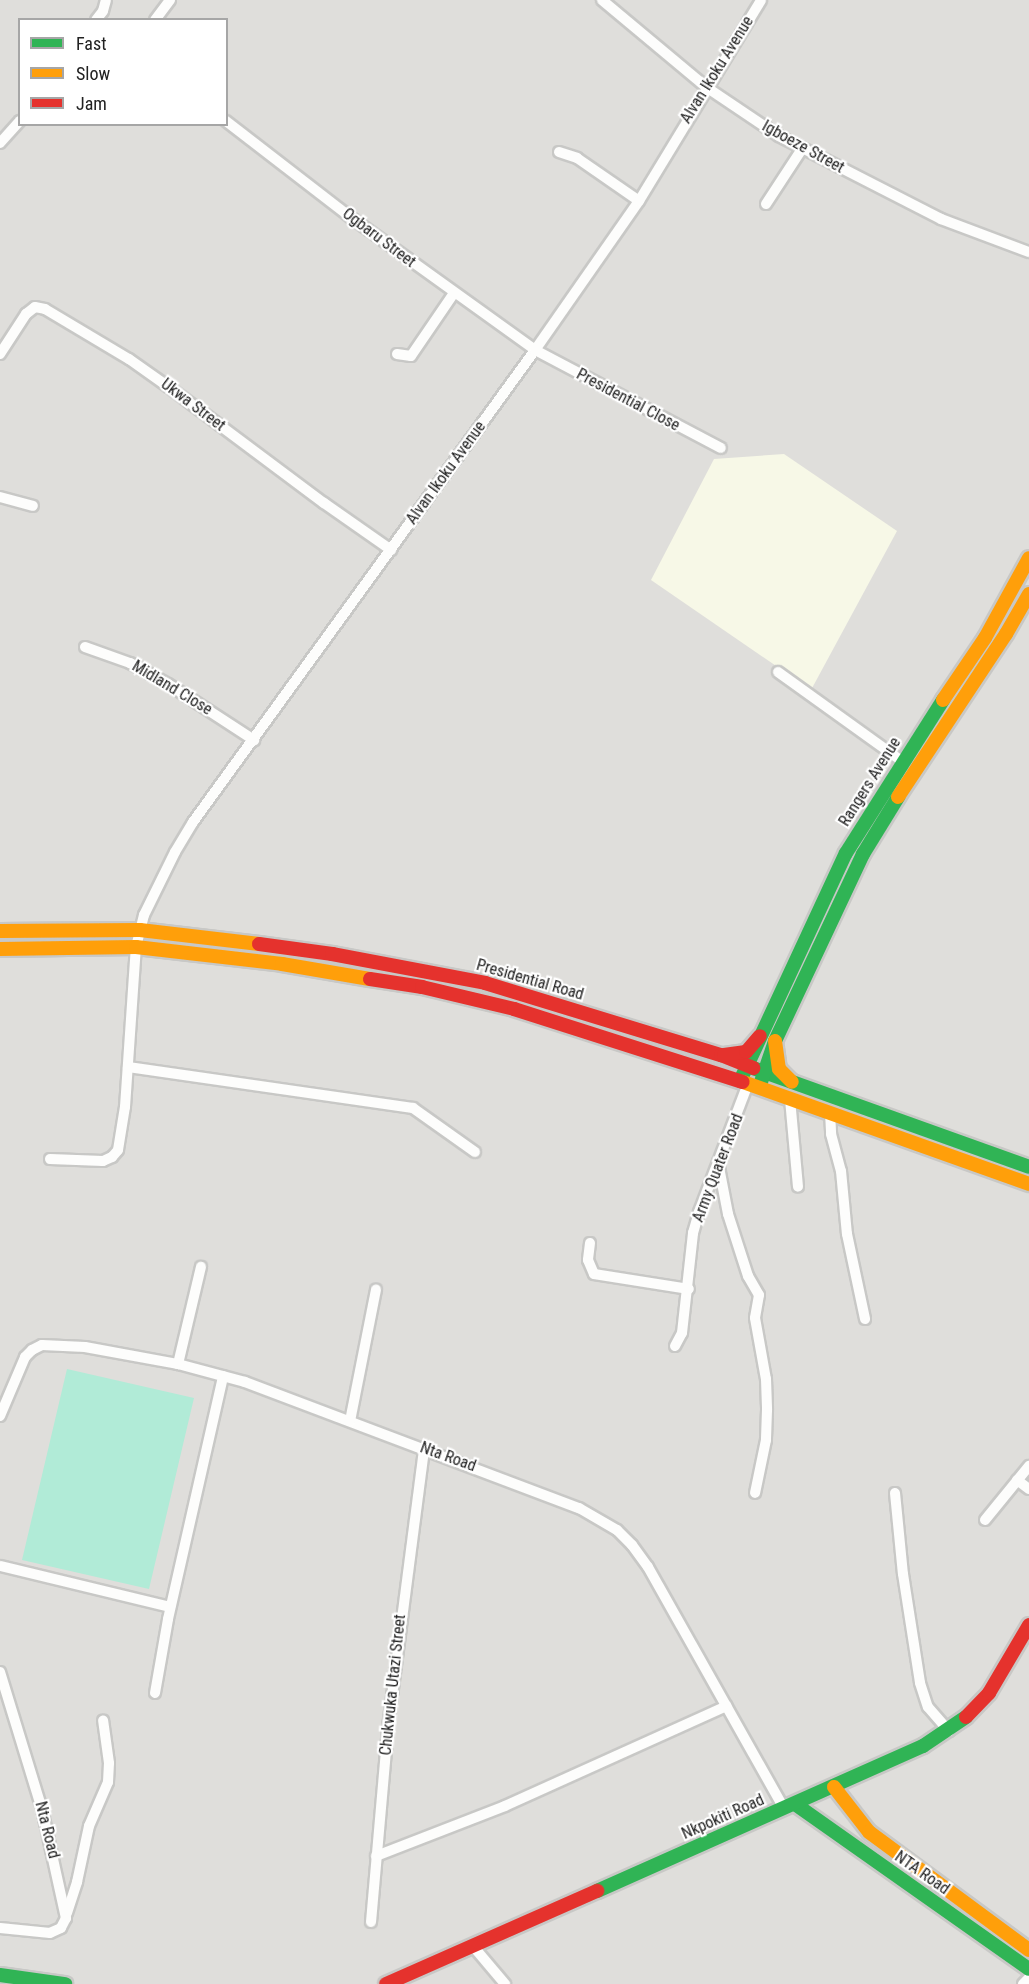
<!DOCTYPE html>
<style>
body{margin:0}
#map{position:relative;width:1029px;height:1984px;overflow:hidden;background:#efefea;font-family:"Roboto Condensed",sans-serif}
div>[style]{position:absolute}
.residential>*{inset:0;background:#dfdedb}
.education>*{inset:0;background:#f7f8e7}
.pitch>*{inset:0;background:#b1ebd7}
.roads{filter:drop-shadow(2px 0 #c8c8c6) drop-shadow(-2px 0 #c8c8c6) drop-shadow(0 2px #c8c8c6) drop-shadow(0 -2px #c8c8c6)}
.street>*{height:10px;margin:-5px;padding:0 5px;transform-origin:5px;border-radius:5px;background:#fdfdfc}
.fast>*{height:14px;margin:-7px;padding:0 7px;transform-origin:7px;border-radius:7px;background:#30b455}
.slow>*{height:14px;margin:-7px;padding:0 7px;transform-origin:7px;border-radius:7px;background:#ff9f0a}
.jam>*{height:14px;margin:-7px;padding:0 7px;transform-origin:7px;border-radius:7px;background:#e5322d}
span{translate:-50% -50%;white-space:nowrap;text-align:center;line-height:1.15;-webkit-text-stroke:4.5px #fff;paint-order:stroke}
.street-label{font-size:16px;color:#212121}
.legend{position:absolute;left:18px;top:18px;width:210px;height:108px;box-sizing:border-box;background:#fff;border:2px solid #a6a6a6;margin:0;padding:8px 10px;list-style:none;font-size:18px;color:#212121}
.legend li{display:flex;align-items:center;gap:12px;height:30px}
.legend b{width:30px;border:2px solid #a6a6a6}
</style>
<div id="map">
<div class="residential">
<div style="clip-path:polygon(evenodd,0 0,1029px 0,1029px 1984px,0 1984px,0 0,20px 20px,226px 20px,226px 124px,20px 124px,20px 20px)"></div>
</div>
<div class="education">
<div style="clip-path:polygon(784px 454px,897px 531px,811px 690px,651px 580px,714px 459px)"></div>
</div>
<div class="pitch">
<div style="clip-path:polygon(67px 1369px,194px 1398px,149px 1589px,22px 1560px)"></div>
</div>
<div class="roads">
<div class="street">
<div style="left:602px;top:0;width:136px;rotate:39.9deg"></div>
<div style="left:706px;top:87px;width:88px;rotate:33.9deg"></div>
<div style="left:779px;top:136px;width:182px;rotate:27.1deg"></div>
<div style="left:941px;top:219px;width:94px;rotate:20.6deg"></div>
<div style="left:96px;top:20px;width:11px;rotate:-52deg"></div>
<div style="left:103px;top:11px;width:11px;rotate:-75deg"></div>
<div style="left:155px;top:20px;width:25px;rotate:-53deg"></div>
<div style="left:226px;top:121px;width:160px;rotate:37.7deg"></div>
<div style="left:353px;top:219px;width:224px;rotate:35.7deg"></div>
<div style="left:535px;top:350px;width:210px;rotate:27.8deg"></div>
<div style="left:0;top:143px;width:30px;rotate:-48deg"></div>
<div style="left:559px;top:152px;width:19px;rotate:18deg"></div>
<div style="left:577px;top:158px;width:75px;rotate:34.7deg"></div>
<div style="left:766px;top:204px;width:66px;rotate:-56.8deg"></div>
<div style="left:0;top:354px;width:48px;rotate:-57deg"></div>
<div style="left:26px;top:314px;width:11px;rotate:-38deg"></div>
<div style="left:35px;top:307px;width:10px;rotate:11deg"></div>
<div style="left:45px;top:309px;width:98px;rotate:30.8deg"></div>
<div style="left:129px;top:359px;width:50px;rotate:35.3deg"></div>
<div style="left:170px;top:388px;width:192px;rotate:36.8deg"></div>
<div style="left:324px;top:503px;width:82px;rotate:35deg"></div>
<div style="left:397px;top:354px;width:14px;rotate:8deg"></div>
<div style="left:411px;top:356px;width:76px;rotate:-55.7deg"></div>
<div style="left:0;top:497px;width:34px;rotate:15deg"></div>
<div style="left:85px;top:647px;width:48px;rotate:19.6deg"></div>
<div style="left:130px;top:663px;width:43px;rotate:28.9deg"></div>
<div style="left:168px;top:684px;width:103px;rotate:33.1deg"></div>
<div style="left:778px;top:672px;width:153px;rotate:35.7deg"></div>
<div style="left:128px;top:1067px;width:288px;rotate:8.2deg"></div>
<div style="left:413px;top:1108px;width:76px;rotate:35.4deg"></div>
<div style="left:790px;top:1099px;width:88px;rotate:84.8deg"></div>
<div style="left:830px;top:1112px;width:22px;rotate:87deg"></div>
<div style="left:831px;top:1134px;width:38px;rotate:75deg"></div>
<div style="left:841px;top:1171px;width:63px;rotate:84.6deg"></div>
<div style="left:847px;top:1234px;width:87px;rotate:78deg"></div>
<div style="left:50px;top:1159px;width:53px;rotate:2.2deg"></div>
<div style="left:103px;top:1161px;width:10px;rotate:-24deg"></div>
<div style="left:112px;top:1157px;width:9px;rotate:-49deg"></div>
<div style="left:118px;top:1150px;width:44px;rotate:-80.8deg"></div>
<div style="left:125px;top:1107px;width:160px;rotate:-86.1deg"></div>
<div style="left:136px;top:947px;width:33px;rotate:-76deg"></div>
<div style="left:144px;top:915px;width:70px;rotate:-63.8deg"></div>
<div style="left:175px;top:852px;width:35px;rotate:-59deg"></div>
<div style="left:193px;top:822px;width:583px;rotate:-54.07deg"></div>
<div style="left:535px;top:350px;width:182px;rotate:-55.1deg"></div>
<div style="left:639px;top:201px;width:235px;rotate:-58.7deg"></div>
<div style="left:718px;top:1162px;width:53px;rotate:79.1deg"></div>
<div style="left:728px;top:1214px;width:65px;rotate:72.1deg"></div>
<div style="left:748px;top:1276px;width:22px;rotate:60deg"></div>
<div style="left:759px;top:1295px;width:23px;rotate:100deg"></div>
<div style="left:755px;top:1318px;width:62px;rotate:79.8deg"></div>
<div style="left:766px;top:1379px;width:31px;rotate:88deg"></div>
<div style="left:767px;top:1410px;width:30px;rotate:92deg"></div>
<div style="left:766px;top:1440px;width:54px;rotate:101.7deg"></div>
<div style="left:590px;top:1243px;width:17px;rotate:97deg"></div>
<div style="left:588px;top:1260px;width:15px;rotate:67deg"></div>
<div style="left:594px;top:1274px;width:96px;rotate:9deg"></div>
<div style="left:675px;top:1346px;width:15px;rotate:-62deg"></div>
<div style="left:682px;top:1333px;width:101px;rotate:-83.7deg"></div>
<div style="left:693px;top:1233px;width:22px;rotate:-74deg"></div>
<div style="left:699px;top:1212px;width:137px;rotate:-69.1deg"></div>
<div style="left:178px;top:1364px;width:100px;rotate:-76.7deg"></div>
<div style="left:0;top:1416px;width:64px;rotate:-67deg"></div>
<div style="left:25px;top:1357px;width:10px;rotate:-45deg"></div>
<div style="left:32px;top:1350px;width:11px;rotate:-27deg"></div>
<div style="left:42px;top:1345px;width:43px;rotate:2.7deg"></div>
<div style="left:85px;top:1347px;width:95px;rotate:10.4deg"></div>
<div style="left:178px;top:1364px;width:69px;rotate:15deg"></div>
<div style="left:245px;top:1382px;width:357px;rotate:20.7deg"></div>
<div style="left:579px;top:1508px;width:44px;rotate:30.1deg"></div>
<div style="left:617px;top:1530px;width:21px;rotate:45deg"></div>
<div style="left:632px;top:1545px;width:27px;rotate:54deg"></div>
<div style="left:648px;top:1567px;width:277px;rotate:60.6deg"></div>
<div style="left:350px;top:1421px;width:134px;rotate:-78.8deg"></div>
<div style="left:1017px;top:1480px;width:15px;rotate:37deg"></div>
<div style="left:895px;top:1493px;width:81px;rotate:84.4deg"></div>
<div style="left:903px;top:1574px;width:110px;rotate:81.1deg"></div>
<div style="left:920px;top:1683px;width:25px;rotate:72deg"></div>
<div style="left:928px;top:1707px;width:32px;rotate:49deg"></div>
<div style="left:985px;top:1520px;width:70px;rotate:-50.8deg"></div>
<div style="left:1px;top:1566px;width:174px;rotate:13.6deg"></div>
<div style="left:0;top:1672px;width:143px;rotate:73deg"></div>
<div style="left:42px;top:1809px;width:112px;rotate:77.6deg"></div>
<div style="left:66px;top:1918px;width:11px;rotate:117deg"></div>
<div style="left:61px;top:1928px;width:12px;rotate:156deg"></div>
<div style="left:50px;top:1933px;width:50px;rotate:-174.3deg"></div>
<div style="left:155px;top:1693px;width:75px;rotate:-80deg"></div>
<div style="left:168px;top:1619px;width:249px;rotate:-77.2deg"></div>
<div style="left:376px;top:1856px;width:138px;rotate:-21.2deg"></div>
<div style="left:505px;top:1806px;width:243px;rotate:-24.3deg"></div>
<div style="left:67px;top:1913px;width:33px;rotate:-72deg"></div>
<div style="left:77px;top:1882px;width:57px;rotate:-77.9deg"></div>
<div style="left:89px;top:1826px;width:48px;rotate:-66.6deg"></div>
<div style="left:108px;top:1782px;width:19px;rotate:-87deg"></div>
<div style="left:109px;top:1763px;width:43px;rotate:-97.9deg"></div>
<div style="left:371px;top:1922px;width:196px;rotate:-85deg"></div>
<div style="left:388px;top:1727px;width:280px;rotate:-82.6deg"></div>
<div style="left:473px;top:1946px;width:50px;rotate:49.9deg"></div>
<div style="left:1023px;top:1984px;width:8px;rotate:-45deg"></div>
</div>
<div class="fast">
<div style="left:753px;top:1068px;width:293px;rotate:19.7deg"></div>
<div style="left:740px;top:1081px;width:251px;rotate:-65.1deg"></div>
<div style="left:846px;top:853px;width:181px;rotate:-57.6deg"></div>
<div style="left:761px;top:1082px;width:43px;rotate:-71.1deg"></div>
<div style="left:775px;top:1041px;width:207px;rotate:-64.8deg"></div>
<div style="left:863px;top:854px;width:67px;rotate:-58.4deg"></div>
<div style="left:795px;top:1804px;width:286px;rotate:35.2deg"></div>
<div style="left:597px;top:1891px;width:357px;rotate:-24deg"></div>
<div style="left:923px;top:1746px;width:52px;rotate:-34deg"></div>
<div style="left:0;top:1975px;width:66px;rotate:7.9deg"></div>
</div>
<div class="slow">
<div style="left:943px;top:700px;width:75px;rotate:-55.9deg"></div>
<div style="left:985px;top:638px;width:91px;rotate:-61.2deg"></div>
<div style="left:898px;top:797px;width:196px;rotate:-56.5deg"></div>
<div style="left:1006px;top:634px;width:46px;rotate:-60.1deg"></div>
<div style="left:0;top:931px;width:140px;rotate:-0.4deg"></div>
<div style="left:140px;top:930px;width:120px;rotate:6.7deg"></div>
<div style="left:0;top:949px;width:136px;rotate:-0.8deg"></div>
<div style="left:136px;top:947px;width:147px;rotate:6.6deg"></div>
<div style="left:282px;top:964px;width:89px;rotate:9.7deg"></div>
<div style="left:775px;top:1041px;width:28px;rotate:82deg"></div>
<div style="left:779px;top:1069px;width:18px;rotate:45deg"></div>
<div style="left:743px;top:1082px;width:304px;rotate:19.6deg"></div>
<div style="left:834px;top:1787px;width:57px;rotate:52.1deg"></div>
<div style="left:869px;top:1832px;width:199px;rotate:36.4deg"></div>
</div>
<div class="jam">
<div style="left:259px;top:944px;width:74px;rotate:7.8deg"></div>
<div style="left:332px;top:954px;width:156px;rotate:10.7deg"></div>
<div style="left:485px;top:983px;width:247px;rotate:17deg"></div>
<div style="left:721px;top:1055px;width:35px;rotate:22deg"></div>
<div style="left:370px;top:979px;width:53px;rotate:8.7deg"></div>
<div style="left:422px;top:987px;width:95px;rotate:13.4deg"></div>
<div style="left:514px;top:1009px;width:240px;rotate:17.7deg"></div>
<div style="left:724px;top:1055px;width:22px;rotate:-8deg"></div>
<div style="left:746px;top:1052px;width:21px;rotate:-49deg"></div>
<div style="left:966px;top:1717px;width:33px;rotate:-46deg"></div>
<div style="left:989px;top:1693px;width:79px;rotate:-59.5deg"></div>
<div style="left:386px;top:1984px;width:231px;rotate:-23.8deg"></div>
</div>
</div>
<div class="street-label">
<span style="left:717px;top:70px;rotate:-58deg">Alvan Ikoku Avenue</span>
<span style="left:803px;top:147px;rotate:29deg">Igboeze Street</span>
<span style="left:379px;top:238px;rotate:37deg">Ogbaru Street</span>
<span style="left:628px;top:400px;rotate:28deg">Presidential Close</span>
<span style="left:193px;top:405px;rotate:37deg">Ukwa Street</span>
<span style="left:446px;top:473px;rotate:-54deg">Alvan Ikoku Avenue</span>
<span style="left:172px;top:688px;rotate:31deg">Midland Close</span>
<span style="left:870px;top:782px;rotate:-58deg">Rangers Avenue</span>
<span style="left:530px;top:980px;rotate:16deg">Presidential Road</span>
<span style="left:718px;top:1168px;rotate:-69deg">Army Quater Road</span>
<span style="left:448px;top:1457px;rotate:20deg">Nta Road</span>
<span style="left:393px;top:1685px;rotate:-84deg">Chukwuka Utazi Street</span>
<span style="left:723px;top:1817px;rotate:-24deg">Nkpokiti Road</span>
<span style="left:47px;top:1830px;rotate:76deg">Nta Road</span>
<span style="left:922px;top:1873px;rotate:35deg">NTA Road</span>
</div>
<ul class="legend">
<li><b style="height:8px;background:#30b455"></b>Fast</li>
<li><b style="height:8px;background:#ff9f0a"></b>Slow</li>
<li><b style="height:8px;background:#e5322d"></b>Jam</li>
</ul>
</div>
